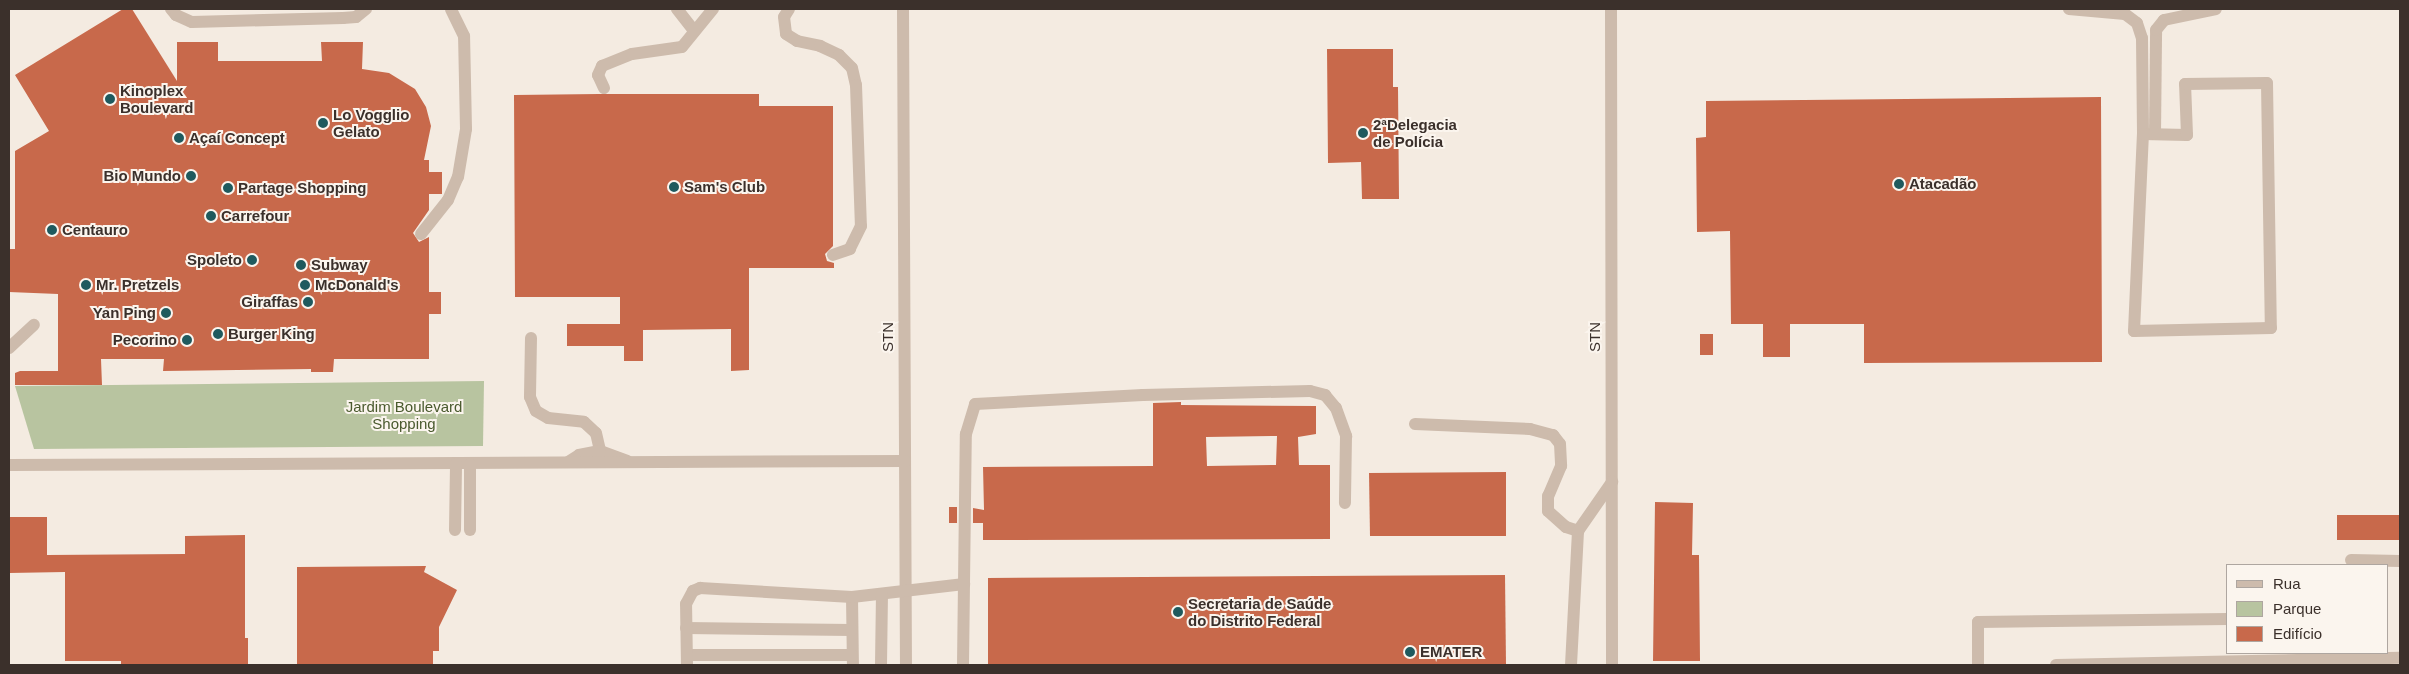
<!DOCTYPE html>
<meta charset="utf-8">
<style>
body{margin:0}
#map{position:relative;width:2409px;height:674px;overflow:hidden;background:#f4ebe1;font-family:Arial,sans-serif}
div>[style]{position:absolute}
.green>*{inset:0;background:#b8c4a0}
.building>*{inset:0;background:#c8694b}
.minor>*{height:12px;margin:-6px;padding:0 6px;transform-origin:6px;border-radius:6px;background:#cdbbac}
.dots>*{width:14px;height:14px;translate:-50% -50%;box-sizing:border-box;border:2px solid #fbf5ee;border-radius:50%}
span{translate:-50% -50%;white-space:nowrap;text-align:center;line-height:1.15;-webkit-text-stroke:4px #fbf5ee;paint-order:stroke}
.poi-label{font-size:15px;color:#3b302b;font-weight:700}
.left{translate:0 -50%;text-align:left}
.right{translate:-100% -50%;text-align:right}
.street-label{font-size:15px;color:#3b302b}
.park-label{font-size:15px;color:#4a5a2e}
.frame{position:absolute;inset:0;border:10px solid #3b302b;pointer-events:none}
.legend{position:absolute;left:2226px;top:564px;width:162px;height:90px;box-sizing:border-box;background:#fbf5ee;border:1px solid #aea6a0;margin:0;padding:6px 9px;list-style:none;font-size:15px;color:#3b302b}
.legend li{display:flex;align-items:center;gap:10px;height:25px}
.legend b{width:25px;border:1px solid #aea6a0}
</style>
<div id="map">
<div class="green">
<div style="clip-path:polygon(484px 381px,483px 446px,34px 449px,15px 386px)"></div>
</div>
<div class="building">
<div style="clip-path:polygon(123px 9px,132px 9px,177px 81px,177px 42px,218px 42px,218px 61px,322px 61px,321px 42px,363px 42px,362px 69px,389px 73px,415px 89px,426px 107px,431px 126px,424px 160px,429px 160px,429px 172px,442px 172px,442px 194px,429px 194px,429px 210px,413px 233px,419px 242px,429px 237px,429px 292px,441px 292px,441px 314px,429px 314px,429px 359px,334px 359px,333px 372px,311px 372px,311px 369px,163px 371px,164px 359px,101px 359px,102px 385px,15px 385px,15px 373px,20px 371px,58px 371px,58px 294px,9px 292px,9px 249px,15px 249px,15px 151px,49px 131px,15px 75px)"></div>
<div style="clip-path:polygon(1327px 49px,1393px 49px,1393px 87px,1398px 87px,1399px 199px,1362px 199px,1361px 162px,1328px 163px)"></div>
<div style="clip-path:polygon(599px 94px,759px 94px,759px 106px,833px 106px,833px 246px,825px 254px,827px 261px,834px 263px,834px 268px,749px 268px,749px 370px,731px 371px,731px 329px,643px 330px,643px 361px,624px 361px,624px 346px,567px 346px,567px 324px,620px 324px,620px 297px,515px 297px,514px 95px)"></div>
<div style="clip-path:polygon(2101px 97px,2102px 362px,1864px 363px,1864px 324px,1790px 324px,1790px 357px,1763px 357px,1763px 324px,1731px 324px,1730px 231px,1697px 232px,1696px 138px,1706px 137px,1706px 101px)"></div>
<div style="clip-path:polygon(1700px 334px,1713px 334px,1713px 355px,1700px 355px)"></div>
<div style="clip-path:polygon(evenodd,1181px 402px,1181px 405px,1316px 406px,1316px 434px,1298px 437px,1299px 465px,1330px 465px,1330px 539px,983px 540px,983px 523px,973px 523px,973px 508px,984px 510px,983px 467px,1153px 466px,1153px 403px,1181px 402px,1277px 436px,1276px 465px,1207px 466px,1206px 437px,1277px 436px)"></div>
<div style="clip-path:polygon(1506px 472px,1506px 536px,1370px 536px,1369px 473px)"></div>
<div style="clip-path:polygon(1655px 502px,1693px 503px,1692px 555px,1699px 555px,1700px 661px,1653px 661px)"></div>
<div style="clip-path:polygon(949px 507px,957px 507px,957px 523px,949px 523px)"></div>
<div style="clip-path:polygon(2337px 515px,2400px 515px,2400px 540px,2337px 540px)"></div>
<div style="clip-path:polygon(9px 517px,47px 517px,47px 555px,185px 554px,185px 536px,245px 535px,245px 638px,248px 638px,248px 665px,121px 665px,121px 661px,65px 661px,65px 572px,9px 573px)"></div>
<div style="clip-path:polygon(426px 566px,424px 572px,457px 590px,439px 627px,439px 651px,433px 651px,433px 665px,297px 665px,297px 567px)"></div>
<div style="clip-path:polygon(1505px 575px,1506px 665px,988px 665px,988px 578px)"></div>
</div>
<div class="minor">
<div style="left:171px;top:9px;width:8px;rotate:50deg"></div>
<div style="left:176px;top:15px;width:17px;rotate:24deg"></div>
<div style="left:192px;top:22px;width:151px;rotate:-1.5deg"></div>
<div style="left:343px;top:18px;width:13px;rotate:-4deg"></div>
<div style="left:356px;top:17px;width:13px;rotate:-39deg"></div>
<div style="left:677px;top:9px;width:28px;rotate:52deg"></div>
<div style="left:789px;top:9px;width:9px;rotate:122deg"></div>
<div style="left:784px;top:17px;width:17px;rotate:83deg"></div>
<div style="left:786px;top:34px;width:13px;rotate:32deg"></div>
<div style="left:797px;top:41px;width:24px;rotate:12deg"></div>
<div style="left:820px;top:46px;width:21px;rotate:25deg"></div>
<div style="left:839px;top:55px;width:18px;rotate:45deg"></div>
<div style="left:852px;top:68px;width:17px;rotate:77deg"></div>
<div style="left:856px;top:85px;width:141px;rotate:88deg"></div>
<div style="left:861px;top:226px;width:25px;rotate:116deg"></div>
<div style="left:850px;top:249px;width:18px;rotate:161deg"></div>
<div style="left:903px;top:9px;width:656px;rotate:89.74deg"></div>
<div style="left:1611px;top:9px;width:656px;rotate:89.91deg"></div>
<div style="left:2069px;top:9px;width:56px;rotate:5.1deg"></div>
<div style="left:2125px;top:14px;width:15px;rotate:37deg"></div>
<div style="left:2137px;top:23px;width:16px;rotate:72deg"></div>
<div style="left:2142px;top:38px;width:96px;rotate:89.4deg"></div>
<div style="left:2267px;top:83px;width:245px;rotate:89.1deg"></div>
<div style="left:2271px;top:328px;width:137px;rotate:178.7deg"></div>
<div style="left:2134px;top:331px;width:197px;rotate:-87.4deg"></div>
<div style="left:2143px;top:134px;width:44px;rotate:1.3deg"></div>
<div style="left:2187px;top:135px;width:51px;rotate:-92.2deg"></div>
<div style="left:2185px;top:84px;width:82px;rotate:-0.7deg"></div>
<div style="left:604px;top:88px;width:14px;rotate:-115deg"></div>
<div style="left:598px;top:75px;width:10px;rotate:-66deg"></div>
<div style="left:602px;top:66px;width:32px;rotate:-22deg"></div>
<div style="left:632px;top:54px;width:50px;rotate:-8deg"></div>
<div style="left:682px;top:47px;width:49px;rotate:-50.8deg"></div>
<div style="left:2155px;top:134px;width:104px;rotate:-89.4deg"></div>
<div style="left:2156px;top:30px;width:13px;rotate:-51deg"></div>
<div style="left:2164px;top:20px;width:53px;rotate:-11.9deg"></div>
<div style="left:421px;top:234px;width:43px;rotate:-51.5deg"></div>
<div style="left:448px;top:200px;width:25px;rotate:-67deg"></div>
<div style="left:458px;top:177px;width:49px;rotate:-80.5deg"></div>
<div style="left:466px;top:129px;width:93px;rotate:-91.2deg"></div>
<div style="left:464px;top:36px;width:30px;rotate:-116deg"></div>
<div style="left:531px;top:338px;width:59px;rotate:91deg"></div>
<div style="left:530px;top:397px;width:15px;rotate:67deg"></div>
<div style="left:536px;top:411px;width:14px;rotate:30deg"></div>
<div style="left:548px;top:418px;width:36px;rotate:6deg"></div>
<div style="left:584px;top:422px;width:16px;rotate:43deg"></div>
<div style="left:596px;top:433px;width:18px;rotate:77deg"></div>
<div style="left:600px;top:451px;width:29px;rotate:20deg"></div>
<div style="left:9px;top:348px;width:34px;rotate:-43deg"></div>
<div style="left:1415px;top:424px;width:115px;rotate:2.5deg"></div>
<div style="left:1530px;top:429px;width:24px;rotate:15deg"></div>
<div style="left:1553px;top:435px;width:11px;rotate:52deg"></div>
<div style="left:1560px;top:444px;width:22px;rotate:87deg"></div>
<div style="left:1561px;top:466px;width:33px;rotate:113deg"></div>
<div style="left:1548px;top:496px;width:15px;rotate:90deg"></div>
<div style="left:1548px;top:511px;width:24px;rotate:42deg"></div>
<div style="left:1566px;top:527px;width:13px;rotate:18deg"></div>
<div style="left:568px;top:462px;width:13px;rotate:-32deg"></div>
<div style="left:579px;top:455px;width:21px;rotate:-11deg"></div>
<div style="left:9px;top:465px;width:896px;rotate:-0.26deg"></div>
<div style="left:455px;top:530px;width:66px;rotate:-89.1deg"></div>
<div style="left:470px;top:530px;width:66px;rotate:-90deg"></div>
<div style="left:2351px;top:560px;width:49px;rotate:1.2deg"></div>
<div style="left:852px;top:597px;width:68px;rotate:89.2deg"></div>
<div style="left:686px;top:628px;width:166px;rotate:0.7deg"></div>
<div style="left:687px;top:655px;width:165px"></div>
<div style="left:687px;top:665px;width:61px;rotate:-90.9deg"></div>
<div style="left:686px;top:604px;width:15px;rotate:-62deg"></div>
<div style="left:693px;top:591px;width:8px;rotate:-23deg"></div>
<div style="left:700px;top:588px;width:152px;rotate:3.4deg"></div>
<div style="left:852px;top:597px;width:113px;rotate:-6.6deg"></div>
<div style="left:881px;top:665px;width:71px;rotate:-89.2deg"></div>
<div style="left:963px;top:665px;width:231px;rotate:-89.3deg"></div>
<div style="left:966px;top:434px;width:31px;rotate:-73deg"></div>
<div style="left:975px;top:404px;width:168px;rotate:-3.1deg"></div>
<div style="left:1143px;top:395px;width:167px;rotate:-1.4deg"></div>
<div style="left:1310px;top:391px;width:16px;rotate:15deg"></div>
<div style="left:1325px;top:395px;width:17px;rotate:50deg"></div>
<div style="left:1336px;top:408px;width:30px;rotate:70deg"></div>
<div style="left:1346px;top:436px;width:67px;rotate:90.9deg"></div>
<div style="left:1571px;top:665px;width:134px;rotate:-87deg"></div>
<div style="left:1578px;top:531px;width:60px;rotate:-55.2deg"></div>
<div style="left:1978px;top:665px;width:43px;rotate:-90deg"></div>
<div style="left:1978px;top:622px;width:250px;rotate:-0.7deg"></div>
<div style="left:2056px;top:665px;width:344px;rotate:-1.2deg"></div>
</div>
<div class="dots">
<div style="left:110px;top:99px;background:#1f5a5e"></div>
<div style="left:323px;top:123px;background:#1f5a5e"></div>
<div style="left:1363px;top:133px;background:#1f5a5e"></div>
<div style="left:179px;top:138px;background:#1f5a5e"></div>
<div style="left:191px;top:176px;background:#1f5a5e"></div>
<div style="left:1899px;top:184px;background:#1f5a5e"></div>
<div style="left:674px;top:187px;background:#1f5a5e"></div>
<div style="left:228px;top:188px;background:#1f5a5e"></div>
<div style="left:211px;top:216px;background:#1f5a5e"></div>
<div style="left:52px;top:230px;background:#1f5a5e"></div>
<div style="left:252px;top:260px;background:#1f5a5e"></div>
<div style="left:301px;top:265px;background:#1f5a5e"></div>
<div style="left:86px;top:285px;background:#1f5a5e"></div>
<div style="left:305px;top:285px;background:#1f5a5e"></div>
<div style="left:308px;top:302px;background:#1f5a5e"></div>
<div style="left:166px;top:313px;background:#1f5a5e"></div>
<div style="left:218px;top:334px;background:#1f5a5e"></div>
<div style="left:187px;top:340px;background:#1f5a5e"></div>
<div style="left:1178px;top:612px;background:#1f5a5e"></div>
<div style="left:1410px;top:652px;background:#1f5a5e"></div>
</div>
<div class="poi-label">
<span class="left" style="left:120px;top:99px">Kinoplex<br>Boulevard</span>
<span class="left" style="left:333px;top:123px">Lo Vogglio<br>Gelato</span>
<span class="left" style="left:1373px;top:133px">2ªDelegacia<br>de Polícia</span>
<span class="left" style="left:189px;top:138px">Açaí Concept</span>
<span class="right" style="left:181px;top:176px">Bio Mundo</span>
<span class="left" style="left:1909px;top:184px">Atacadão</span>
<span class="left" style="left:684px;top:187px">Sam's Club</span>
<span class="left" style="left:238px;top:188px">Partage Shopping</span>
<span class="left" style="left:221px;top:216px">Carrefour</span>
<span class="left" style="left:62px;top:230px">Centauro</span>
<span class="right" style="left:242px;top:260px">Spoleto</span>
<span class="left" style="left:311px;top:265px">Subway</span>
<span class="left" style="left:96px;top:285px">Mr. Pretzels</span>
<span class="left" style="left:315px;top:285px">McDonald's</span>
<span class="right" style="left:298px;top:302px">Giraffas</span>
<span class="right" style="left:156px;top:313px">Yan Ping</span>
<span class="left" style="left:228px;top:334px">Burger King</span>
<span class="right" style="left:177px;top:340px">Pecorino</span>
<span class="left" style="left:1188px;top:612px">Secretaria de Saúde<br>do Distrito Federal</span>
<span class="left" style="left:1420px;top:652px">EMATER</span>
</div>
<div class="street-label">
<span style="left:888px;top:337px;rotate:-90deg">STN</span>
<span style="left:1595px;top:337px;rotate:-90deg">STN</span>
</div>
<div class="park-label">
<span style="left:404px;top:415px">Jardim Boulevard<br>Shopping</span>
</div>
<div class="frame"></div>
<ul class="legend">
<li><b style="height:6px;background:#cdbbac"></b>Rua</li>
<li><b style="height:14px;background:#b8c4a0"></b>Parque</li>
<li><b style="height:14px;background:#c8694b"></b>Edifício</li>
</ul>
</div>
